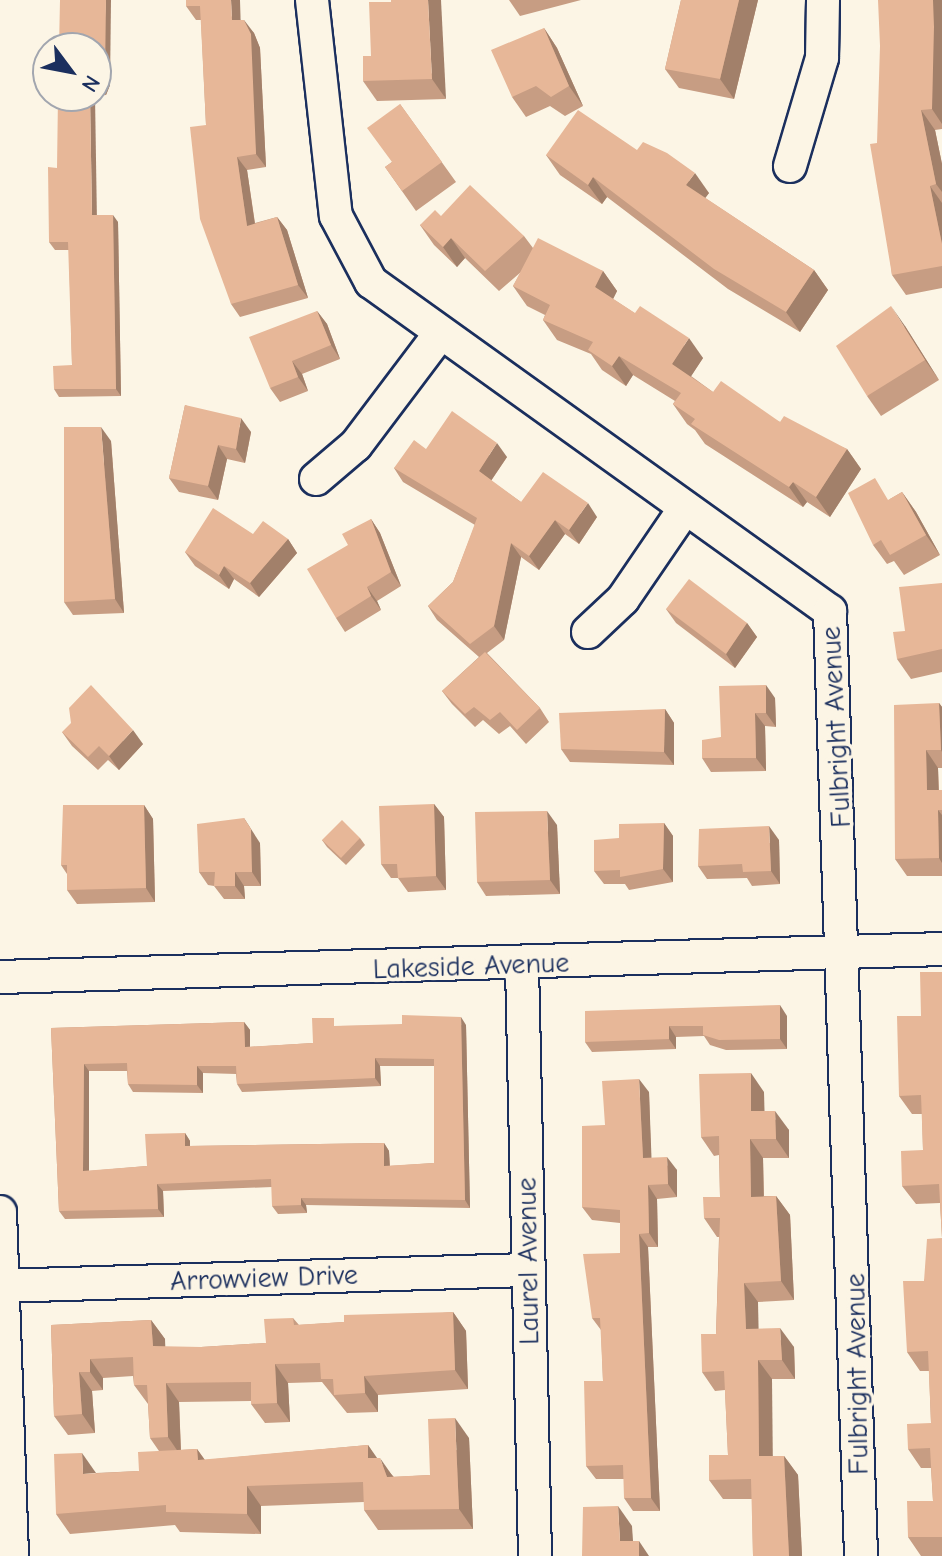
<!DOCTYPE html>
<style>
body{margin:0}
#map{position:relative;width:942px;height:1556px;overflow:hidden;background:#fcf5e5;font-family:"Comic Neue",sans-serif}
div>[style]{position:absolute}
.roads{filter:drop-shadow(2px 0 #1b2f5e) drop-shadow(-2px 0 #1b2f5e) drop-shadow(0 2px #1b2f5e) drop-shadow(0 -2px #1b2f5e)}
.minor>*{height:32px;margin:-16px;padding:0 16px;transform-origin:16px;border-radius:16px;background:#fcf5e5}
.wall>*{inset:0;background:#c79d83}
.shaded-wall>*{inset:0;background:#a2806a}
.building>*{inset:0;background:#e7b798}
span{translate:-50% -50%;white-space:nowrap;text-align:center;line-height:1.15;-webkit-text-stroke:7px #fcf5e5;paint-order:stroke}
.street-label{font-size:28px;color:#1b2f5e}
.north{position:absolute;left:32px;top:32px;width:80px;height:80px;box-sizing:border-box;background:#fcf5e5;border:2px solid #a2a6af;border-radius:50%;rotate:122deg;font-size:22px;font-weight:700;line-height:32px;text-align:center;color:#1b2f5e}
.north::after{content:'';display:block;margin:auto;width:28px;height:36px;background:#1b2f5e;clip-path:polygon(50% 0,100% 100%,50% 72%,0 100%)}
</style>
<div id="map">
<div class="roads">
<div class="minor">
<div style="left:312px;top:0;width:217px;rotate:83.7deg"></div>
<div style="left:336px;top:216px;width:75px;rotate:62.1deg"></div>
<div style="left:371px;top:282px;width:565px;rotate:35.63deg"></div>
<div style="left:830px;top:611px;width:946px;rotate:88.12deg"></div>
<div style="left:790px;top:166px;width:113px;rotate:-73.5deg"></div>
<div style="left:822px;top:58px;width:58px;rotate:-89deg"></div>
<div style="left:316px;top:479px;width:52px;rotate:-40.4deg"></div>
<div style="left:356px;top:445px;width:138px;rotate:-53deg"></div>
<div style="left:588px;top:632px;width:48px;rotate:-43.3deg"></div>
<div style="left:623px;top:599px;width:110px;rotate:-55.7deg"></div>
<div style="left:522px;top:965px;width:591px;rotate:88.74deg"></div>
<div style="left:0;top:977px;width:942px;rotate:-1.7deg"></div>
<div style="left:0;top:1212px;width:344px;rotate:88deg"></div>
<div style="left:0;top:1286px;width:528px;rotate:-1.74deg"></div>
</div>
</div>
<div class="wall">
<div style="clip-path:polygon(186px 0,241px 20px,254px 33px,260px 48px,266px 167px,247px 170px,255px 223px,277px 217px,287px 230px,308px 298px,240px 317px,231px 304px,206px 125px,201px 20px,196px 20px,186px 6px)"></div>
<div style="clip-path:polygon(509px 0,581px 0,520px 16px)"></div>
<div style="clip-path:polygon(681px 0,758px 0,734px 99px,679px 88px,665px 69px)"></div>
<div style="clip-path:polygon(942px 0,942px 129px,935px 130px,942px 164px,942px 288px,906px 295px,892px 275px,877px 143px)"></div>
<div style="clip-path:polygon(391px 2px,446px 99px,377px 101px,363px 81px)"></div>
<div style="clip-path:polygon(544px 28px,557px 48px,583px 106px,565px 116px,550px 106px,526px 117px,512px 97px)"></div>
<div style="clip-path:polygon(96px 48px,110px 85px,106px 95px,96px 96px)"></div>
<div style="clip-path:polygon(400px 104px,456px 182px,416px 211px,385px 167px,392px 162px)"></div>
<div style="clip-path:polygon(637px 150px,709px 193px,705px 198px,814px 270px,828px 290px,800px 332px,728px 289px,607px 197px,602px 204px,560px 175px,546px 155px)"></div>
<div style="clip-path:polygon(97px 215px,118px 222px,121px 396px,59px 397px,54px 389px,72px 365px,69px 250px,55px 250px,49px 242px)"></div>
<div style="clip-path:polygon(441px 216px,524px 236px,533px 248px,603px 271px,617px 291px,613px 299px,703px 358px,691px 376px,713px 392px,780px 422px,847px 449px,861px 469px,830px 517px,807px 502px,803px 507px,705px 444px,695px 430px,687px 424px,673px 404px,675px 401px,633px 375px,626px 386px,602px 370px,591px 354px,557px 340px,543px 320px,545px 315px,527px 306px,513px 286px,521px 272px,499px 291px,465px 258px,457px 267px,434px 245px,420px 225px)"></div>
<div style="clip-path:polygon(317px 311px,327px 324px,340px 359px,302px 374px,308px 391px,280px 402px,270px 388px)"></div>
<div style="clip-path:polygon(905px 326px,939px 380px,881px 416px,867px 396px)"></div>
<div style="clip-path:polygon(185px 405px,251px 432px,245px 463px,227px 459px,218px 500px,179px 492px,169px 478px)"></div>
<div style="clip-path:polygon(111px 441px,124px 613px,73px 615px,64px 602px)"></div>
<div style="clip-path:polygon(426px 449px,507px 457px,491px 481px,521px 502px,597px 517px,579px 544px,565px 534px,539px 570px,521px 557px,504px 640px,487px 653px,540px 708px,549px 722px,526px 744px,510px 726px,499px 734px,483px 720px,475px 727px,452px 704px,442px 691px,479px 657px,437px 620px,428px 606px,453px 582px,475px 525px,403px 482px,394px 468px)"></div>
<div style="clip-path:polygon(902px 492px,916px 512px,940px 555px,904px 575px,894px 561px,887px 564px,873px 545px,890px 499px)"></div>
<div style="clip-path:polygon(371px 519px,380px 533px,401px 586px,377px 601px,381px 610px,345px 632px,336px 618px,348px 545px)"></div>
<div style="clip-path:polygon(253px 534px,288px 539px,297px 553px,259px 597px,234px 579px,229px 589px,195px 566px,185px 552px)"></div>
<div style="clip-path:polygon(942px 583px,942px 672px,911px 679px,897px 659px,905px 631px)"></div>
<div style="clip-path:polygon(666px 609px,747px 623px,757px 637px,735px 668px,676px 623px)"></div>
<div style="clip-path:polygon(775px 698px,776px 727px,765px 726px,766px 771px,711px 772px,702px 758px,721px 737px)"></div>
<div style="clip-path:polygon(939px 703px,942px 707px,942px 768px,938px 768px,939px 790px,942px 790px,942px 876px,907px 876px,895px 859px)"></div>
<div style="clip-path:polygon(665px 709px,674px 723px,674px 765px,570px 762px,561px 749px)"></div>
<div style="clip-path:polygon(62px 732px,143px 744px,119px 770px,108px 760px,98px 770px,72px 746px)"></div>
<div style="clip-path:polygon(434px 804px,444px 817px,446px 890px,408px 892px,398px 878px,391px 878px,381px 864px)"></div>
<div style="clip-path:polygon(144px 805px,153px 819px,155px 902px,77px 904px,67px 890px,67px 874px,61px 865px)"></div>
<div style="clip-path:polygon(664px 823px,673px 836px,673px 882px,629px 890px,625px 884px,604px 884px,594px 871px,619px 838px)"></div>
<div style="clip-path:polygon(557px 825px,560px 894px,486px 896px,477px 882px)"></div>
<div style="clip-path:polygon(360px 838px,365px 845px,346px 865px,327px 847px,322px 840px)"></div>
<div style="clip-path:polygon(779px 840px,780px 884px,752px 886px,747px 878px,707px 879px,698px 866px)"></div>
<div style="clip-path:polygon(260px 843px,261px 886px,244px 886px,245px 899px,224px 899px,214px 886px,208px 885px,199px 872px)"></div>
<div style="clip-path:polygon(942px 972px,942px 1556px,921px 1556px,908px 1537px,933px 1501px,931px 1468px,921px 1468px,908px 1449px,931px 1423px,929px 1371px,920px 1371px,907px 1352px,924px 1281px,942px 1238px,940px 1203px,916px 1204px,902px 1186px,923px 1150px,922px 1114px,912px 1114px,899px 1096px,921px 1016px)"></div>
<div style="clip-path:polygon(585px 1011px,787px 1016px,787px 1049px,726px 1050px,710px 1045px,704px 1036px,676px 1037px,676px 1049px,592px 1052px,585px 1042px)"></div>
<div style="clip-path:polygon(evenodd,244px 1022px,250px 1030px,250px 1047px,313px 1043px,339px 1026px,466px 1025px,470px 1208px,306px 1205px,307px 1213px,278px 1214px,272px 1206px,272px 1187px,163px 1191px,164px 1217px,65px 1219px,59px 1211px,51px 1028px,244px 1022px,380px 1066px,434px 1066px,434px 1163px,390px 1166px,389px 1151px,384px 1143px,190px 1146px,190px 1141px,185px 1133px,147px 1166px,89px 1171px,89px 1071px,127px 1071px,128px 1084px,133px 1092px,203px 1093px,203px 1073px,236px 1074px,237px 1084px,242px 1092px,381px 1086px,380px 1066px)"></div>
<div style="clip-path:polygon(649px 1092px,651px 1158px,677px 1170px,677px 1197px,657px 1199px,658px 1247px,648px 1247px,660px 1511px,633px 1511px,624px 1498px,624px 1479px,596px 1479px,586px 1466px,603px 1381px,601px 1330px,592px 1318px,620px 1253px,620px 1223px,592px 1220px,582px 1207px,605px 1125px)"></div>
<div style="clip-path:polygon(764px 1092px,764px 1111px,789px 1130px,789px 1158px,763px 1158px,764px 1196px,776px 1196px,790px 1215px,794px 1300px,758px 1302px,758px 1329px,794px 1347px,795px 1379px,772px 1379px,772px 1456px,784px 1456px,798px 1475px,802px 1556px,753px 1556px,752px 1499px,723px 1499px,709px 1480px,728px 1455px,725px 1390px,715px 1391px,702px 1372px,716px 1334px,719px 1237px,717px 1237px,704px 1218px,720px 1197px,719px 1155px,714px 1156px,701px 1137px)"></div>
<div style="clip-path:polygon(453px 1312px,466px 1331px,468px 1389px,378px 1395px,378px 1412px,347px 1413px,322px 1382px,288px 1383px,290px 1422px,265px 1423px,251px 1404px,251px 1401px,179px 1402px,181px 1450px,197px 1449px,205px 1460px,368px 1445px,376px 1458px,394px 1477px,430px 1475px,469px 1438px,473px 1529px,378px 1530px,364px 1510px,364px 1502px,261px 1506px,261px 1534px,180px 1532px,175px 1525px,70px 1534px,56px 1514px,96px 1473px,139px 1471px,159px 1451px,150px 1438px,148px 1404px,134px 1385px,133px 1376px,103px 1378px,103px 1390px,92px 1391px,95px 1433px,68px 1435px,54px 1416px,51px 1325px,151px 1320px,165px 1339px,165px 1347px,201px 1347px,266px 1343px,293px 1318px,299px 1325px,344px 1322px)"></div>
</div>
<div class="shaded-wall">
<div style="clip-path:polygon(106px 0,111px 0,110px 85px,106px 95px,101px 88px)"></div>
<div style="clip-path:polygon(231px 0,240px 0,241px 34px,232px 20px)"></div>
<div style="clip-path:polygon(428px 0,441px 0,446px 99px,432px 79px)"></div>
<div style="clip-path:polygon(739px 0,758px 0,734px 99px,720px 79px)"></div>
<div style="clip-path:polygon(933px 0,942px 0,942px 124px,932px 109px)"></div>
<div style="clip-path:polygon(244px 20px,254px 33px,260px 48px,266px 167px,256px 154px)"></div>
<div style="clip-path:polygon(544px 28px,557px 48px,583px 106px,569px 86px)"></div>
<div style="clip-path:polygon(90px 96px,95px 96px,97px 223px,92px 215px)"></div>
<div style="clip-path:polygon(921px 110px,935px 130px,942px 164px,942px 192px,936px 184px)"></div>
<div style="clip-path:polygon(237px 157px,247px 170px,257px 239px,247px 226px)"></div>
<div style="clip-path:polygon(695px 173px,709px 193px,700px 205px,686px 185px)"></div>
<div style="clip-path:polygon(593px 177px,607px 197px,602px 204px,588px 185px)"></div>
<div style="clip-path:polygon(930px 186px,942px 203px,942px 244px)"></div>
<div style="clip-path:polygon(113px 215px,118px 222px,121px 396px,116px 389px)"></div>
<div style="clip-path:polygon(277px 217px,287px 230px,308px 298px,298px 285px)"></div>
<div style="clip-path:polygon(451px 238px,465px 258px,457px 267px,443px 247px)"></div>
<div style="clip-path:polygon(814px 270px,828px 290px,800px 332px,786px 312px)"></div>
<div style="clip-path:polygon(603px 271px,617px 291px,609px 307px,595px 287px)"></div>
<div style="clip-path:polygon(891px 306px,905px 326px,939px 380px,925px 360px)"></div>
<div style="clip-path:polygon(317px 311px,327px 324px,340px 359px,331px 345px)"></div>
<div style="clip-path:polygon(689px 338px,703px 358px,686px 384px,672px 364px)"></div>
<div style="clip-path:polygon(619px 356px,633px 375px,626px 386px,612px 366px)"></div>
<div style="clip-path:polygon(292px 361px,302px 374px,308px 391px,298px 377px)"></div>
<div style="clip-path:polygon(241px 418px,251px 432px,245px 463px,236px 449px)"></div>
<div style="clip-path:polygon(101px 427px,111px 441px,124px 613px,115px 599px)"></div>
<div style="clip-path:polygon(497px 443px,507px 457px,488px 485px,479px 471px)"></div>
<div style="clip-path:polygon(218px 445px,227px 459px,218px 500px,208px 486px)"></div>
<div style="clip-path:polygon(847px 449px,861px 469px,830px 517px,816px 497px)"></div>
<div style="clip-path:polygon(793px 482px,807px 502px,803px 507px,789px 487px)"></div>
<div style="clip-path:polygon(902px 492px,916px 512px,940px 555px,926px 535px)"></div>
<div style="clip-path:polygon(588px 503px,597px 517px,579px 544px,569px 530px)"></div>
<div style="clip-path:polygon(371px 519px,380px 533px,401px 586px,391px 572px)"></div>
<div style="clip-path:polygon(555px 520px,565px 534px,539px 570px,529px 556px)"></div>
<div style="clip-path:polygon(288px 539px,297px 553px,259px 597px,250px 583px)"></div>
<div style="clip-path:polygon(511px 543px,521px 557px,504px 640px,494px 626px)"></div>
<div style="clip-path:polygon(224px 566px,234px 579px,229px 589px,219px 575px)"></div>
<div style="clip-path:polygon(367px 587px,377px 601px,381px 610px,371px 596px)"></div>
<div style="clip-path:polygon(747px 623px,757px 637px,735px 668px,726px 654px)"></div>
<div style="clip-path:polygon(766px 685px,775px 698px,776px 727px,766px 713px)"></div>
<div style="clip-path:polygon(939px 703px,942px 707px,942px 752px,941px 750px)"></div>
<div style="clip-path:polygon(665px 709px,674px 723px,674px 765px,664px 752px)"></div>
<div style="clip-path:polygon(755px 713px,765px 726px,766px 771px,756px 758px)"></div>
<div style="clip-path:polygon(133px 730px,143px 744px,119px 770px,109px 756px)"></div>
<div style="clip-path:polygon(926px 750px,938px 768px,939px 808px,927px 790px)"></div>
<div style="clip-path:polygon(434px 804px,444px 817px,446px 890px,436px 876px)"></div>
<div style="clip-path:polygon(144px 805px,153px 819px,155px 902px,146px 888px)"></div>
<div style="clip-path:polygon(938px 810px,942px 815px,942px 863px,939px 858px)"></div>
<div style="clip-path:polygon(547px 811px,557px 825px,560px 894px,550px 880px)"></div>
<div style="clip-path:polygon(244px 818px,260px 843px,261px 886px,252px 872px)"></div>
<div style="clip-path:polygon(664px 823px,673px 836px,673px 882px,663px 869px)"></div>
<div style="clip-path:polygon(769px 826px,779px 840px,780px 884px,771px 871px)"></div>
<div style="clip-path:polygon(235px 872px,244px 886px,245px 899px,235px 886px)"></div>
<div style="clip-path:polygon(780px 1005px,787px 1016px,787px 1049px,780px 1039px)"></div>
<div style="clip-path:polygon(461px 1017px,466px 1025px,470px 1208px,465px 1200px)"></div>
<div style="clip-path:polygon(244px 1022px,250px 1030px,250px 1055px,245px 1047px)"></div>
<div style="clip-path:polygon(669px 1026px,676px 1037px,676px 1049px,669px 1039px)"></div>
<div style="clip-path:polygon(375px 1058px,380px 1066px,381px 1086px,375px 1078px)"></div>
<div style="clip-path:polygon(84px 1064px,89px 1071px,89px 1179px,83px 1171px)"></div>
<div style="clip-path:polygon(197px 1066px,203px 1073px,203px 1093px,197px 1085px)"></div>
<div style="clip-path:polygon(751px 1073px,764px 1092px,765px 1130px,751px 1111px)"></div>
<div style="clip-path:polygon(639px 1079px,649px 1092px,652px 1171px,643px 1158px)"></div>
<div style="clip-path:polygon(775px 1111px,789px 1130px,789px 1158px,776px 1139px)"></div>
<div style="clip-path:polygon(185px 1133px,190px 1141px,190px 1154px,185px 1146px)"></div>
<div style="clip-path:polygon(750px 1139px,763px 1158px,764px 1216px,751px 1197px)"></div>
<div style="clip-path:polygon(384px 1143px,389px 1151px,390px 1174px,384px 1166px)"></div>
<div style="clip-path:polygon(667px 1157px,677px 1170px,677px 1197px,668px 1184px)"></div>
<div style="clip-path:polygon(157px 1184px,163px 1191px,164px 1217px,158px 1209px)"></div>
<div style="clip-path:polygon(648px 1185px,657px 1199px,658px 1247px,649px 1233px)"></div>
<div style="clip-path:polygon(776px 1196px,790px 1215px,794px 1300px,781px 1281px)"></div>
<div style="clip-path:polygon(301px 1198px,306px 1205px,307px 1213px,301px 1205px)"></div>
<div style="clip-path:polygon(639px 1234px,648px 1247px,660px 1511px,651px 1498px)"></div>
<div style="clip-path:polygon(744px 1283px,758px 1302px,759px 1348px,746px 1329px)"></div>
<div style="clip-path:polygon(453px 1312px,466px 1331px,468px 1389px,455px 1370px)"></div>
<div style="clip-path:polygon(151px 1320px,165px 1339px,166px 1365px,153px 1346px)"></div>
<div style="clip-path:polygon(780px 1328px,794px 1347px,795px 1379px,782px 1360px)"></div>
<div style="clip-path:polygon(90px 1359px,103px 1378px,103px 1390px,90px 1372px)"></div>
<div style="clip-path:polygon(758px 1360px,772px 1379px,773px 1475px,759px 1456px)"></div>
<div style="clip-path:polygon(275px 1364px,288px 1383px,290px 1422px,277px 1403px)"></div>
<div style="clip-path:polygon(79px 1372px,92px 1391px,95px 1433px,82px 1414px)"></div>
<div style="clip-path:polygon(364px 1376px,378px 1395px,378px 1412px,365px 1393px)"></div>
<div style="clip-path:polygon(166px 1383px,179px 1402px,181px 1456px,168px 1437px)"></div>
<div style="clip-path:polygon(455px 1418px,469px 1438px,473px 1529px,459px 1509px)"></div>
<div style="clip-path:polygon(368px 1445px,382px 1465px,368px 1458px)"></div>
<div style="clip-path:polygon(197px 1449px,211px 1469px,198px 1460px)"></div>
<div style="clip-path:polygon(82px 1453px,96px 1473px,83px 1474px)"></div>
<div style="clip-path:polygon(784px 1456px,798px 1475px,802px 1556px,789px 1556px)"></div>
<div style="clip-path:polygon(380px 1458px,394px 1478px,387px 1477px)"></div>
<div style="clip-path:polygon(247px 1486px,261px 1506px,261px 1534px,247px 1514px)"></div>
<div style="clip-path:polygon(618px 1506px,632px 1526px,634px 1556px,620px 1541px)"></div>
<div style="clip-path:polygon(639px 1541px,649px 1556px,639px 1556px)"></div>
</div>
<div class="building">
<div style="clip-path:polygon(60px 0,106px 0,105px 77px,101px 88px,96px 88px,96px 48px,59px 48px)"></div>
<div style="clip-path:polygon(186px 0,231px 0,232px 20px,244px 20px,251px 34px,256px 154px,237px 157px,247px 226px,277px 217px,298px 285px,231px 304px,200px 219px,190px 127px,206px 125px,200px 6px,186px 6px)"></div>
<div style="clip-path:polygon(391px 0,428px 0,432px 79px,363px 81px,363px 56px,371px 56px,369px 2px,391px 2px)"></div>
<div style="clip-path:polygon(681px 0,739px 0,720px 79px,665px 69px)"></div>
<div style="clip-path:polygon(878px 0,933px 0,934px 27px,932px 109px,921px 110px,936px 184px,930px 186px,942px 244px,942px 266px,892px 275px,870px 144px,877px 143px,880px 46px)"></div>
<div style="clip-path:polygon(544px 28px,569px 86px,551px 97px,536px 86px,512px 97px,491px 50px)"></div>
<div style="clip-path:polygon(58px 96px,90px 96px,92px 215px,113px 215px,116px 389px,54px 389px,53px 366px,72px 365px,68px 242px,49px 242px,48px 167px,57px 168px)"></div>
<div style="clip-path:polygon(400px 104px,442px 162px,402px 191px,385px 167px,392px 162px,367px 128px)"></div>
<div style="clip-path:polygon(578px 110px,637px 150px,643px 142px,667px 153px,695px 173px,686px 185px,814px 270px,786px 312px,714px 269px,593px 177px,588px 185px,546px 155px)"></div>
<div style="clip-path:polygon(470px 185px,524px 236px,485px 271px,451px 238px,443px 247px,420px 225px,435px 210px,441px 216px)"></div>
<div style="clip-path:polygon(538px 238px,603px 271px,595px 287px,635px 313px,640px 306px,689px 338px,672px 364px,713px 392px,721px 381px,780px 422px,784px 416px,847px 449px,816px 497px,793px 482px,789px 487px,691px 424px,695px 419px,673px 404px,681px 393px,619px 356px,612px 366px,588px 350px,593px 342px,543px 320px,550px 305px,513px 286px)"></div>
<div style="clip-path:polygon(891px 306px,925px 360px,867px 396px,836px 346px)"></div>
<div style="clip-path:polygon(317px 311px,331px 345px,292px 361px,298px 377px,270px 388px,249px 337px)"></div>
<div style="clip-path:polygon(185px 405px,241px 418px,236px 449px,218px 445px,208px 486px,169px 478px)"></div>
<div style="clip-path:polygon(452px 411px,497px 443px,479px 471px,521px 502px,543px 472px,588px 503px,569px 530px,555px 520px,529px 556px,511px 543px,494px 626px,470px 644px,428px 606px,453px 582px,477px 518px,394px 468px,414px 440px,426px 449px)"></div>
<div style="clip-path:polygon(64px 427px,101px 427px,115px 599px,64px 602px)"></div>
<div style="clip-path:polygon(875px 478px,888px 500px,902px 492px,926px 535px,890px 555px,881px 540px,873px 545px,848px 493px)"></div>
<div style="clip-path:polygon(213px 508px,253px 534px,263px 521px,288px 539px,250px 583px,224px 566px,219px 575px,185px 552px)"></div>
<div style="clip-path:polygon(371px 519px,391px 572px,367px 587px,371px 596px,336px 618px,307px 569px,348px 545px,342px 534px)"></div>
<div style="clip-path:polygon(689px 579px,747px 623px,726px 654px,666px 609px)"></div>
<div style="clip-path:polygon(942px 583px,942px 649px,897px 659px,893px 632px,905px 631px,899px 587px)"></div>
<div style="clip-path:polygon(485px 652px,540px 708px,517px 730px,500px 712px,490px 720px,474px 707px,465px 714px,442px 691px)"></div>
<div style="clip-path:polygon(91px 685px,133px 730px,109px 756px,99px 746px,88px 757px,62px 732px,71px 723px,69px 708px)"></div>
<div style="clip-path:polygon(766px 685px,766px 713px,755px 713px,756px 758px,702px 758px,702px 740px,721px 737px,719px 686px)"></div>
<div style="clip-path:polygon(939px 703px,941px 750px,926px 750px,927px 790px,942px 790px,942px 810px,938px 810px,939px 858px,895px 859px,894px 705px)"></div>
<div style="clip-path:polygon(665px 709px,664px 752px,561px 749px,559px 713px)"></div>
<div style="clip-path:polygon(434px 804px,436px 876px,398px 878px,397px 864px,381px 864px,379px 806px)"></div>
<div style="clip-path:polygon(63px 805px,144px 805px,146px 888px,67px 890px,67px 865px,61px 865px)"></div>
<div style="clip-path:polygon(547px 811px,550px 880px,477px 882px,475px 812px)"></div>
<div style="clip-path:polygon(244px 818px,251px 829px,252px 872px,235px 872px,235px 886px,214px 886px,215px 872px,199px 872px,197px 824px)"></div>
<div style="clip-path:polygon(342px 820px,360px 838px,341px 858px,322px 840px)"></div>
<div style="clip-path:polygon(664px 823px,663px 869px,620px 877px,620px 870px,594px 871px,594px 840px,619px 838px,619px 824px)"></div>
<div style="clip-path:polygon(769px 826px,771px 871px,743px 872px,742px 864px,698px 866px,699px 829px)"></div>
<div style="clip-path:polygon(920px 972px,942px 972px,942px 1537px,908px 1537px,907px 1501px,933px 1501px,930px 1448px,908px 1449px,907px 1424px,931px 1423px,928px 1351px,907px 1352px,903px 1281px,924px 1281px,927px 1239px,942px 1238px,939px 1184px,902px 1186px,901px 1151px,923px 1150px,921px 1095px,899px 1096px,897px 1016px,921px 1016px)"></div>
<div style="clip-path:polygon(780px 1005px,780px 1039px,719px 1040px,703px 1035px,703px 1026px,669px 1026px,669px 1039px,585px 1042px,585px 1011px)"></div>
<div style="clip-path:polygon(evenodd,402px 1015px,461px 1017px,465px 1200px,301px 1198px,301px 1205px,272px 1206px,271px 1179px,157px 1184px,158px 1209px,59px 1211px,51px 1028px,244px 1022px,245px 1047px,313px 1043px,312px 1018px,334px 1018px,334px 1026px,402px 1024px,402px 1015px,375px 1058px,434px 1059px,434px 1163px,384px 1166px,384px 1143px,185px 1146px,185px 1133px,145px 1134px,147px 1166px,83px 1171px,84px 1064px,127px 1063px,128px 1084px,197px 1085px,197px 1066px,236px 1066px,237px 1084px,375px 1078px,375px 1058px)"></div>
<div style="clip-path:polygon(751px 1073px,751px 1111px,775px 1111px,776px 1139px,750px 1139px,751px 1197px,776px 1196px,781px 1281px,744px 1283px,746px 1329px,780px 1328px,782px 1360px,758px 1360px,759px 1456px,784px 1456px,789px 1556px,753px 1556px,751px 1479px,709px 1480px,709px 1455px,728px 1455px,724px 1371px,702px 1372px,701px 1334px,716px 1334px,720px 1218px,704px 1218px,703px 1197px,720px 1197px,719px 1136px,701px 1137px,699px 1074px)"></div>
<div style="clip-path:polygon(639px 1079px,643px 1158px,667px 1157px,668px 1184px,648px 1185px,649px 1233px,639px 1234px,651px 1498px,624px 1498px,623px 1465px,586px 1466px,584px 1381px,603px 1381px,600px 1318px,592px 1318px,583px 1254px,620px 1253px,620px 1210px,582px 1207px,582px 1126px,605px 1125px,602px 1081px)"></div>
<div style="clip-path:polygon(453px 1312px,455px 1370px,364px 1376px,365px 1393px,334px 1395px,333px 1379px,321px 1379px,320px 1363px,275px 1364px,277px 1403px,251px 1404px,251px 1382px,166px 1383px,168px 1437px,150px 1438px,147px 1385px,134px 1385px,133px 1357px,90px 1359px,90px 1372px,79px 1372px,82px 1414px,54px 1416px,51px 1325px,151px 1320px,153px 1346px,201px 1347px,266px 1343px,264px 1319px,293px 1318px,294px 1325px,344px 1322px,344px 1315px)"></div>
<div style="clip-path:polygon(455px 1418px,459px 1509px,364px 1510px,363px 1482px,247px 1486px,247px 1514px,166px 1512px,166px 1505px,56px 1514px,54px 1454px,82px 1453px,83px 1474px,139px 1471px,138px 1452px,197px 1449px,198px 1460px,368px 1445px,368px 1458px,380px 1458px,387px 1477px,430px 1475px,428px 1419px)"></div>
<div style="clip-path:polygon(618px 1506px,620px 1541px,639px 1541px,639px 1556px,582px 1556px,583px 1507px)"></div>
</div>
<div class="street-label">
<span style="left:836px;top:727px;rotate:-93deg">Fulbright Avenue</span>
<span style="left:471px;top:966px;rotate:-2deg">Lakeside Avenue</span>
<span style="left:528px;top:1261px;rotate:-91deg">Laurel Avenue</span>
<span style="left:264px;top:1278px;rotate:-2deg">Arrowview Drive</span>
<span style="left:857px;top:1374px;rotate:-91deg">Fulbright Avenue</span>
</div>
<div class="north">N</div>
</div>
